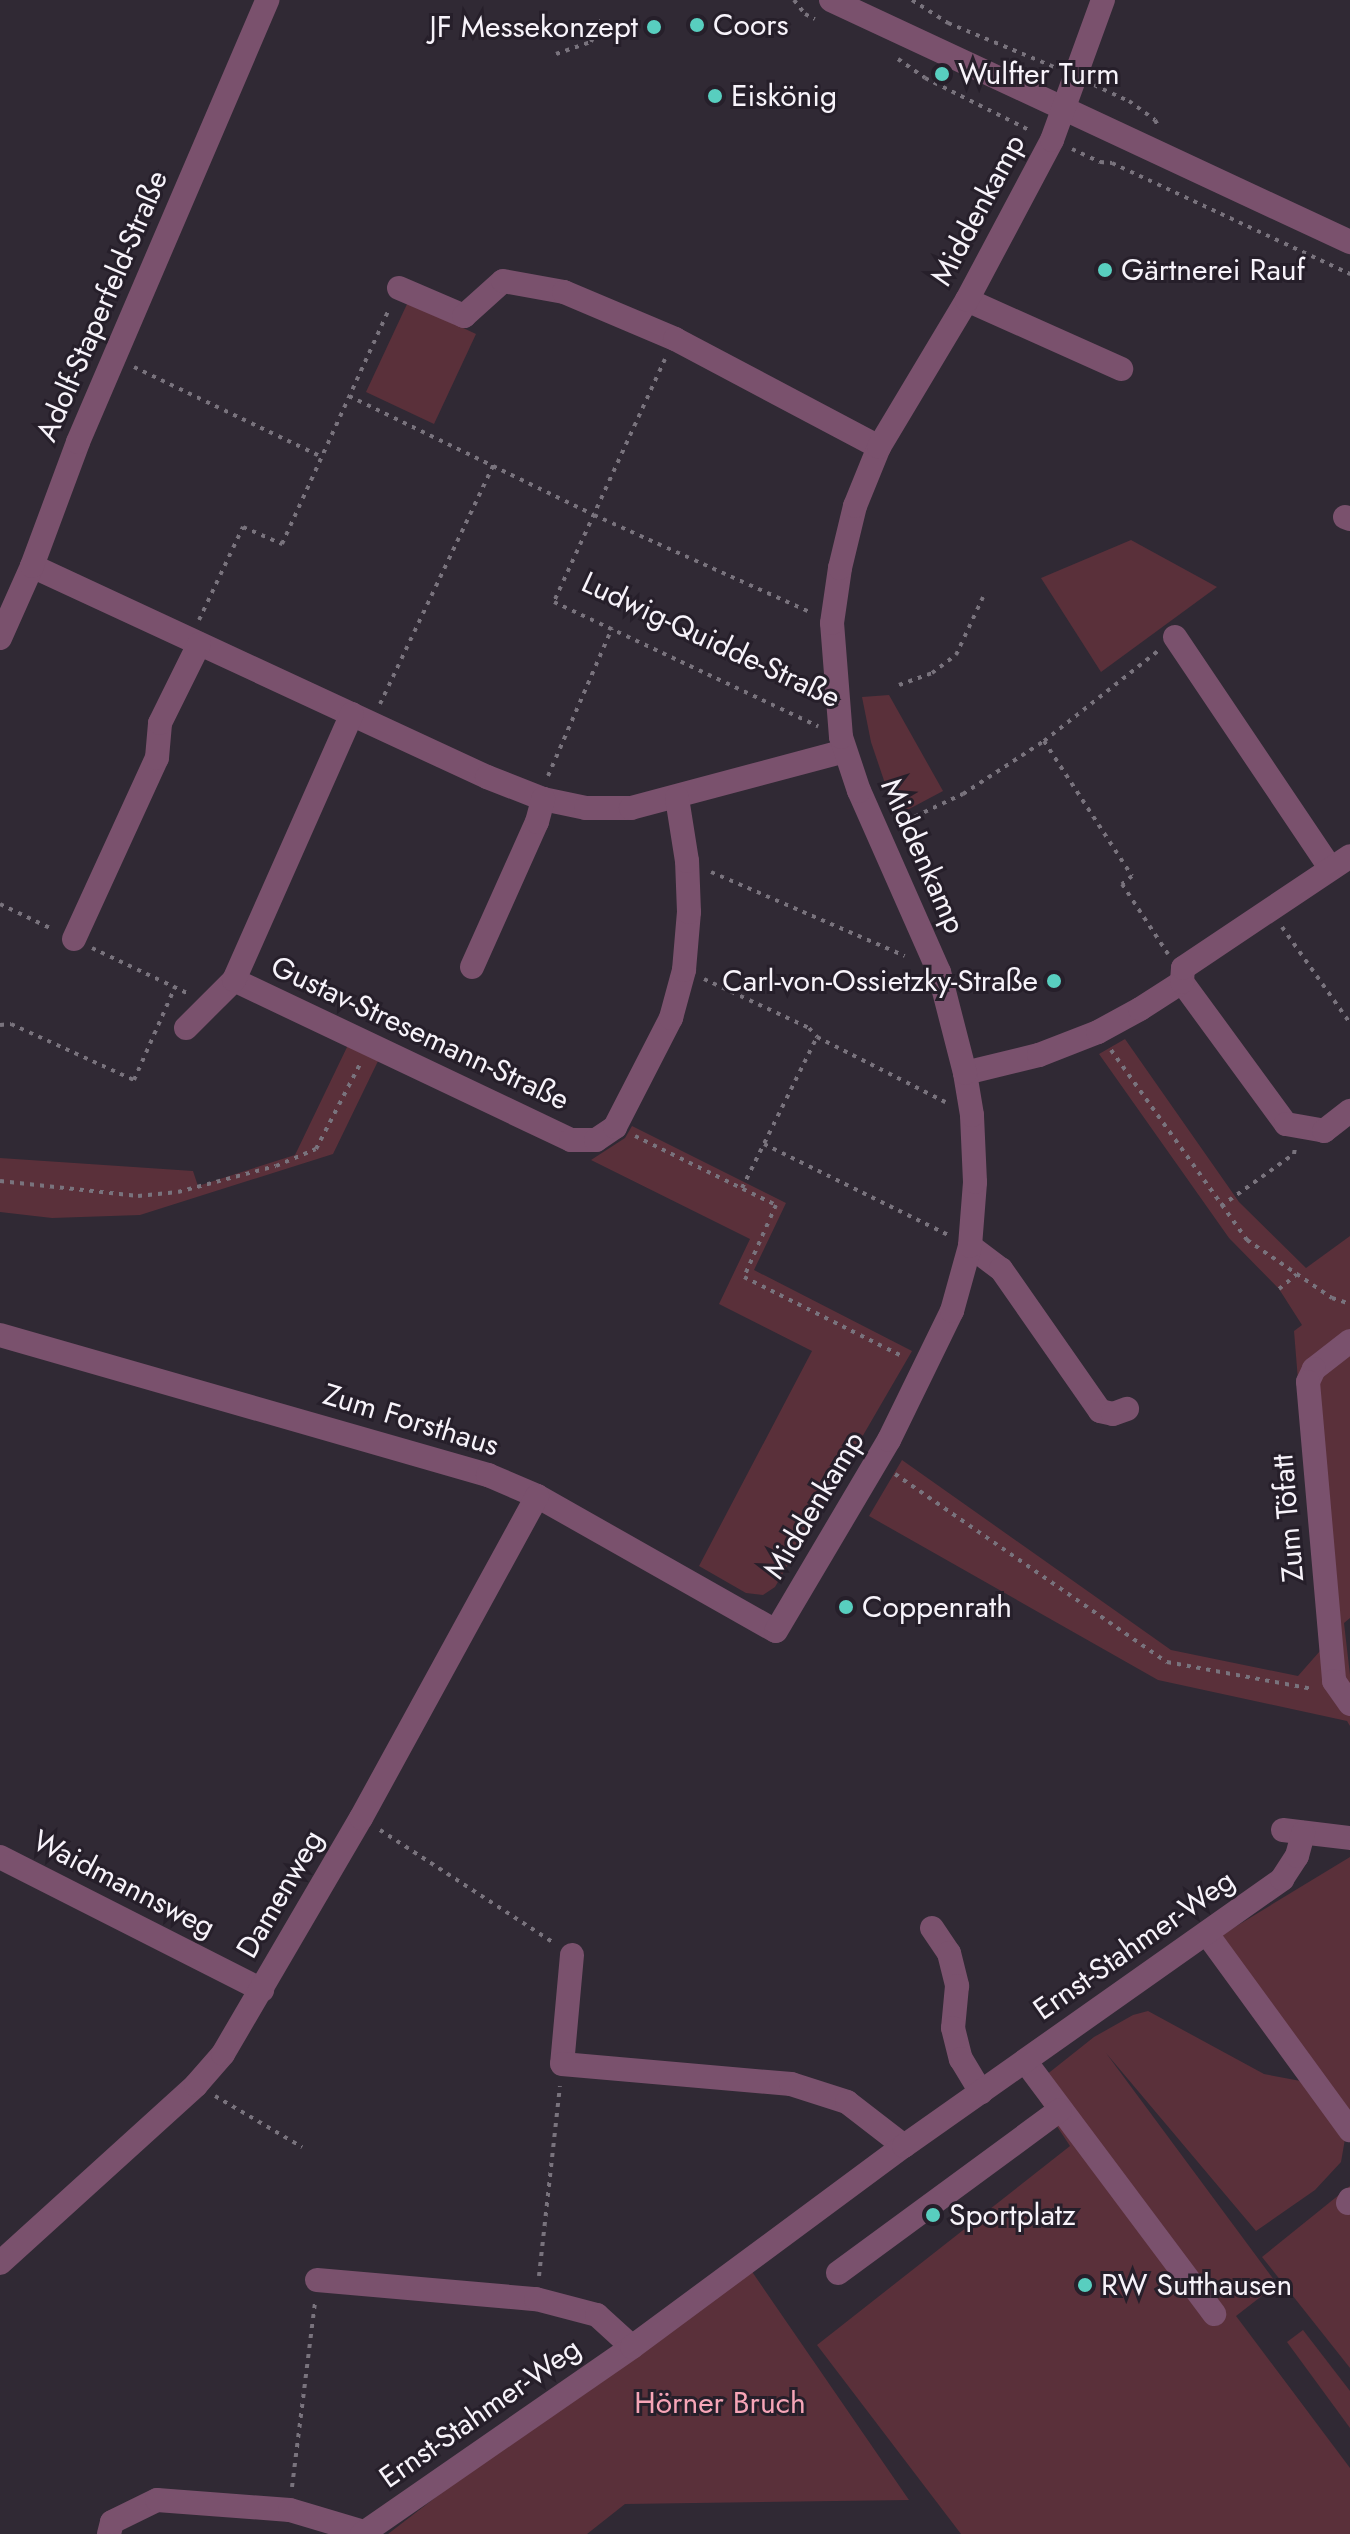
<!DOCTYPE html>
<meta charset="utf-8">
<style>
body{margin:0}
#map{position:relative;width:1350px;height:2534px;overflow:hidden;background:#302934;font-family:Jost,sans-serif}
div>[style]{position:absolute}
.green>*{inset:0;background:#5a303a}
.path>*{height:4px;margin-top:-2px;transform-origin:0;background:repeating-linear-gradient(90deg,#79737d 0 4px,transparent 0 10px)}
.minor>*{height:24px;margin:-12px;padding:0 12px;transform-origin:12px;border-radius:12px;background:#7a516d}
.dots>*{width:22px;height:22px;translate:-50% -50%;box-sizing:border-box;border:4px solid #261f2a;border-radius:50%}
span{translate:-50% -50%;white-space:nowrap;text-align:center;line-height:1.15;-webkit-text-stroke:6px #261f2a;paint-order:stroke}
.poi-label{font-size:30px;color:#f7f3fa}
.left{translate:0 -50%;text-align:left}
.right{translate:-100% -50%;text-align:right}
.street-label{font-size:30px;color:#f7f3fa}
.park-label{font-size:30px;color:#f6a5b7}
</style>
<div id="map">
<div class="green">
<div style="clip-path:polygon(408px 302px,476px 334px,434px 424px,366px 392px)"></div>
<div style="clip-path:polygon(1131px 540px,1217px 587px,1101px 672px,1041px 578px)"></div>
<div style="clip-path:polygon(889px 695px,943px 791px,896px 816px,871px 742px,862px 697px)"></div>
<div style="clip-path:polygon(1125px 1039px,1239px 1202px,1306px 1268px,1350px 1236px,1350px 1618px,1344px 1623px,1350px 1675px,1350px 1726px,1347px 1721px,1158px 1680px,869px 1516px,902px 1460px,1171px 1650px,1298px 1676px,1320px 1651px,1294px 1331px,1302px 1325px,1279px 1289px,1229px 1238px,1099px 1054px)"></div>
<div style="clip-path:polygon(349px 1043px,379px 1059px,333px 1154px,140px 1215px,52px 1218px,0 1212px,0 1158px,193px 1171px,198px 1186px,295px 1155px)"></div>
<div style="clip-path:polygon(632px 1126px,786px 1203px,754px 1270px,912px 1351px,775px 1587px,763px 1595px,746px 1593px,699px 1566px,812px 1351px,719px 1304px,750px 1239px,591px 1160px,625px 1138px)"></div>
<div style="clip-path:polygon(1350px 1857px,1350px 2123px,1220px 1936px)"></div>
<div style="clip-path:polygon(1148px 2011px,1264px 2074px,1306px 2082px,1345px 2139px,1341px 2162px,1315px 2190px,1256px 2231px,1106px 2053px,1277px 2284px,1236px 2316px,1350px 2468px,1350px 2534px,961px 2534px,817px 2345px,1070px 2146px,1031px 2087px,1094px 2037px,1133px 2015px)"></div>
<div style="clip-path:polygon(1350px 2186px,1350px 2368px,1262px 2257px)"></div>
<div style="clip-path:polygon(744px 2260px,909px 2500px,625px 2504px,587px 2534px,388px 2534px)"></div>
<div style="clip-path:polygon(1303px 2330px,1350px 2391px,1350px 2428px,1287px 2342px)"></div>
</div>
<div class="path">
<div style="left:794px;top:0;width:18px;rotate:52deg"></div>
<div style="left:805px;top:14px;width:11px;rotate:27deg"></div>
<div style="left:912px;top:0;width:43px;rotate:32.6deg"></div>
<div style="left:948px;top:23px;width:115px;rotate:22.5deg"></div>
<div style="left:556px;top:54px;width:37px;rotate:-19deg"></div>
<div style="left:591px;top:42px;width:29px;rotate:-65deg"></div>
<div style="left:898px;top:59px;width:33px;rotate:35deg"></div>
<div style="left:925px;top:78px;width:119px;rotate:26.6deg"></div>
<div style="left:1094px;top:85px;width:38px;rotate:25deg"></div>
<div style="left:1129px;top:101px;width:32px;rotate:36deg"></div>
<div style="left:1155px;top:120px;width:9px;rotate:63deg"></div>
<div style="left:1072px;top:149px;width:31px;rotate:25deg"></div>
<div style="left:1100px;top:162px;width:12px;rotate:5deg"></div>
<div style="left:1112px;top:163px;width:263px;rotate:25deg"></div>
<div style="left:665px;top:359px;width:267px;rotate:114.6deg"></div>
<div style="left:554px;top:602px;width:292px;rotate:25.2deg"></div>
<div style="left:134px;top:367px;width:208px;rotate:25.6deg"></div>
<div style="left:349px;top:396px;width:272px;rotate:25.9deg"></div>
<div style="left:594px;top:515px;width:239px;rotate:24.2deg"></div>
<div style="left:199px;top:620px;width:103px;rotate:-64.7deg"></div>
<div style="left:243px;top:527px;width:43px;rotate:23.6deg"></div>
<div style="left:282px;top:544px;width:258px;rotate:-65.5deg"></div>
<div style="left:899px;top:685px;width:35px;rotate:-20deg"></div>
<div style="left:932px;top:673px;width:30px;rotate:-37deg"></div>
<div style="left:956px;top:655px;width:64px;rotate:-65deg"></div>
<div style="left:380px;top:704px;width:266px;rotate:-64.6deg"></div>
<div style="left:1044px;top:741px;width:161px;rotate:56.9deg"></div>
<div style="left:1132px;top:876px;width:13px;rotate:141deg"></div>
<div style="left:1122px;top:884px;width:84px;rotate:56.7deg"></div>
<div style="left:548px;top:776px;width:161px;rotate:-66.6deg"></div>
<div style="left:897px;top:825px;width:73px;rotate:-25.2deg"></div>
<div style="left:963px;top:794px;width:97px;rotate:-33.2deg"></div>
<div style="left:1044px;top:741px;width:145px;rotate:-38.3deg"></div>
<div style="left:711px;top:872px;width:211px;rotate:23.4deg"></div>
<div style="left:0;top:904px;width:58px;rotate:25.7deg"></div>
<div style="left:1282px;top:927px;width:118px;rotate:54.7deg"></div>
<div style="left:92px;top:948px;width:107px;rotate:25.4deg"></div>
<div style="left:704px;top:979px;width:116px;rotate:25deg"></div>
<div style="left:809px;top:1028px;width:12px;rotate:48deg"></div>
<div style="left:817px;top:1037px;width:144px;rotate:26.9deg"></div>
<div style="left:0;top:1025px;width:11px;rotate:-5deg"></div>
<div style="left:11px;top:1024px;width:135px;rotate:24.5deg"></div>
<div style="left:134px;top:1080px;width:102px;rotate:-66.2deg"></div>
<div style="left:1111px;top:1050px;width:234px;rotate:54.4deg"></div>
<div style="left:1247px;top:1240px;width:103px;rotate:34.3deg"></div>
<div style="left:1332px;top:1298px;width:19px;rotate:18deg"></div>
<div style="left:635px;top:1136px;width:157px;rotate:26.1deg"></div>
<div style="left:776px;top:1205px;width:79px;rotate:114deg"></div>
<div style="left:744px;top:1277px;width:179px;rotate:26.6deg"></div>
<div style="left:764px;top:1144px;width:208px;rotate:26.3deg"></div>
<div style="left:0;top:1181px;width:139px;rotate:6.2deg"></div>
<div style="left:138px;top:1196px;width:40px;rotate:-5.7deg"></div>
<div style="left:178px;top:1192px;width:101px;rotate:-14.9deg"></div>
<div style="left:276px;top:1166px;width:43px;rotate:-23deg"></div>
<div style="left:316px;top:1149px;width:96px;rotate:-62.6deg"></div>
<div style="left:742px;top:1188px;width:169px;rotate:-63.6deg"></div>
<div style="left:1221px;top:1206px;width:90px;rotate:-35.5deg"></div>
<div style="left:1294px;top:1154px;width:6px;rotate:-81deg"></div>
<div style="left:1279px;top:1289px;width:23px;rotate:-40deg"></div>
<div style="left:895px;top:1474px;width:331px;rotate:34.7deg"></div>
<div style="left:1167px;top:1662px;width:148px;rotate:10.5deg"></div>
<div style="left:380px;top:1830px;width:207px;rotate:33deg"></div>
<div style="left:215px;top:2096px;width:101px;rotate:30.4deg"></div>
<div style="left:539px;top:2276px;width:191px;rotate:-83.7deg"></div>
<div style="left:292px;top:2487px;width:186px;rotate:-82.9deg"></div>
</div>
<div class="minor">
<div style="left:831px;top:0;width:573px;rotate:25deg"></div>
<div style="left:399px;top:288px;width:71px;rotate:23.3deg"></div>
<div style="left:464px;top:316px;width:52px;rotate:-41.9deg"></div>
<div style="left:503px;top:281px;width:62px;rotate:10.2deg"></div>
<div style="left:564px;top:292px;width:121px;rotate:22.9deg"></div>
<div style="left:675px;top:339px;width:231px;rotate:27.9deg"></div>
<div style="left:967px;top:300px;width:169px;rotate:24.1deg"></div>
<div style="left:1345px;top:517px;width:5px;rotate:22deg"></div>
<div style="left:32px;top:566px;width:502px;rotate:24.88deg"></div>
<div style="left:487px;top:777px;width:60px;rotate:21.4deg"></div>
<div style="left:543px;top:799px;width:44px;rotate:11.8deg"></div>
<div style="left:586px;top:808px;width:45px"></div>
<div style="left:631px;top:808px;width:221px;rotate:-14.9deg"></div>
<div style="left:1175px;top:637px;width:278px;rotate:56.1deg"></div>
<div style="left:0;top:638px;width:79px;rotate:-66deg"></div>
<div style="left:32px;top:566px;width:132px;rotate:-69.6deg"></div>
<div style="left:78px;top:442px;width:481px;rotate:-66.8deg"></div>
<div style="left:74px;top:939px;width:199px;rotate:-65.4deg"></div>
<div style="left:157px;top:758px;width:35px;rotate:-85deg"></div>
<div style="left:160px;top:723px;width:88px;rotate:-63.7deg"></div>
<div style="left:472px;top:967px;width:159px;rotate:-65.9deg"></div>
<div style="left:537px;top:822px;width:24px;rotate:-75deg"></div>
<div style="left:234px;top:980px;width:373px;rotate:25.4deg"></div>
<div style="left:571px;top:1140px;width:25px"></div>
<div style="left:596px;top:1140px;width:23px;rotate:-34deg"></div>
<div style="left:615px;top:1127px;width:123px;rotate:-62.8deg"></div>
<div style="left:671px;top:1018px;width:50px;rotate:-74.8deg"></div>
<div style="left:684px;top:970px;width:58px;rotate:-85.1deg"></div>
<div style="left:689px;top:912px;width:51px;rotate:-92.2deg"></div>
<div style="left:687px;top:861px;width:64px;rotate:-99deg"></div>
<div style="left:1182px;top:982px;width:176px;rotate:53.8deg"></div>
<div style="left:1286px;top:1124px;width:39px;rotate:10deg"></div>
<div style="left:1324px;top:1131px;width:33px;rotate:-38deg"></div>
<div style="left:186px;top:1028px;width:68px;rotate:-45deg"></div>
<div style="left:234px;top:980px;width:291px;rotate:-66.1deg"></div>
<div style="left:965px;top:1073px;width:76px;rotate:-13.7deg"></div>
<div style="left:1039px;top:1055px;width:63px;rotate:-21.3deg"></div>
<div style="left:1098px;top:1032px;width:48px;rotate:-28.7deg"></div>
<div style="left:1140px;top:1009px;width:50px;rotate:-32.7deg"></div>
<div style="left:1182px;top:982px;width:14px;rotate:-86deg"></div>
<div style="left:1183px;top:968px;width:201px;rotate:-33.8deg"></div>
<div style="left:970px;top:1246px;width:39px;rotate:37deg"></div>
<div style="left:1001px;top:1269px;width:173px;rotate:55.1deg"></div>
<div style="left:1100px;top:1411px;width:13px;rotate:13deg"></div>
<div style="left:1113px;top:1414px;width:15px;rotate:-20deg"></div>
<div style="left:0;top:1335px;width:508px;rotate:16.01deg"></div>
<div style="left:488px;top:1475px;width:53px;rotate:23.2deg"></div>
<div style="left:537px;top:1496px;width:274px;rotate:29.5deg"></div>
<div style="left:776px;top:1631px;width:222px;rotate:-59.4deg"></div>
<div style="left:889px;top:1440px;width:144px;rotate:-64deg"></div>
<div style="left:952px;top:1311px;width:67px;rotate:-74.5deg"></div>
<div style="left:970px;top:1246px;width:64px;rotate:-85.5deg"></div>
<div style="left:975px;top:1182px;width:67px;rotate:-92.6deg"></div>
<div style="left:972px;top:1115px;width:43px;rotate:-99.5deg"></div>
<div style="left:965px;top:1073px;width:104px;rotate:-104.4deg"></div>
<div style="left:939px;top:972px;width:198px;rotate:-113.8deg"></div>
<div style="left:859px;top:791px;width:57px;rotate:-108.4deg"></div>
<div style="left:841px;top:737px;width:114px;rotate:-94.5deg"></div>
<div style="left:832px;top:623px;width:56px;rotate:-81.7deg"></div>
<div style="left:840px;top:568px;width:64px;rotate:-76.4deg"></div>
<div style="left:855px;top:506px;width:64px;rotate:-67.9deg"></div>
<div style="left:879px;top:447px;width:171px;rotate:-59.1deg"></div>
<div style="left:967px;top:300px;width:181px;rotate:-62deg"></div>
<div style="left:1052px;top:140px;width:149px;rotate:-70deg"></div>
<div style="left:1350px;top:1341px;width:46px;rotate:142.1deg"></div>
<div style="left:1314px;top:1369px;width:14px;rotate:115deg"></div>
<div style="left:1308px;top:1382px;width:300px;rotate:85deg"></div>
<div style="left:1334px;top:1681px;width:28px;rotate:55deg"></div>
<div style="left:1283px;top:1830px;width:67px;rotate:6.8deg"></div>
<div style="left:0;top:1857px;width:294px;rotate:26.9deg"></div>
<div style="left:932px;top:1928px;width:30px;rotate:56deg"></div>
<div style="left:949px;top:1953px;width:34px;rotate:76deg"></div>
<div style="left:957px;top:1986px;width:42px;rotate:95.4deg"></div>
<div style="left:953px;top:2028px;width:32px;rotate:76deg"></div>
<div style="left:961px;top:2059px;width:39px;rotate:59deg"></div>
<div style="left:1207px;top:1934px;width:243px;rotate:53.9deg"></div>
<div style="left:572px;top:1955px;width:109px;rotate:95.2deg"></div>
<div style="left:562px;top:2064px;width:230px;rotate:5deg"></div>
<div style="left:791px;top:2084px;width:59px;rotate:17.8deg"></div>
<div style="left:847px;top:2102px;width:72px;rotate:37.7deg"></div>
<div style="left:1025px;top:2061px;width:316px;rotate:53.2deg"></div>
<div style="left:1348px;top:2203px;width:4px;rotate:-63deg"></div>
<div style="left:0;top:2263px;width:265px;rotate:-42.2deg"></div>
<div style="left:196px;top:2085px;width:41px;rotate:-48.9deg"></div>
<div style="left:223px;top:2054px;width:273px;rotate:-59.7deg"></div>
<div style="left:361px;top:1818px;width:367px;rotate:-61.3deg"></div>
<div style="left:838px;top:2273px;width:275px;rotate:-36.3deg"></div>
<div style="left:317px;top:2280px;width:220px;rotate:5deg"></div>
<div style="left:536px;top:2299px;width:63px;rotate:14.7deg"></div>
<div style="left:597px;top:2315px;width:47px;rotate:42.4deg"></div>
<div style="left:109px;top:2534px;width:12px;rotate:-76deg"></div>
<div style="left:112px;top:2522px;width:50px;rotate:-26.1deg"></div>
<div style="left:157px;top:2500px;width:133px;rotate:4.3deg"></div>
<div style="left:290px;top:2510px;width:77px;rotate:16.6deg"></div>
<div style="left:362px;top:2534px;width:328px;rotate:-34.7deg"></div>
<div style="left:632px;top:2347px;width:338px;rotate:-36.5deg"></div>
<div style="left:904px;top:2146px;width:463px;rotate:-35.2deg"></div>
<div style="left:1282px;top:1879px;width:27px;rotate:-57deg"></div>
<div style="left:1297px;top:1856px;width:24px;rotate:-75deg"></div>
</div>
<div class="dots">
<div style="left:697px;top:25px;background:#58cebf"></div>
<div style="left:654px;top:27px;background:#58cebf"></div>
<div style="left:942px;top:74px;background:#58cebf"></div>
<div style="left:715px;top:96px;background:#58cebf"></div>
<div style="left:1105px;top:270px;background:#58cebf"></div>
<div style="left:1054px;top:981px;background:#58cebf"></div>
<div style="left:846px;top:1607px;background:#58cebf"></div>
<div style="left:933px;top:2215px;background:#58cebf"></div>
<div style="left:1085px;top:2285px;background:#58cebf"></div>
</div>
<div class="poi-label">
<span class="left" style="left:713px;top:25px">Coors</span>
<span class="right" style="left:638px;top:27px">JF Messekonzept</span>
<span class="left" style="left:958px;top:74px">Wulfter Turm</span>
<span class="left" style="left:731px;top:96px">Eiskönig</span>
<span class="left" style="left:1121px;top:270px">Gärtnerei Rauf</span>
<span class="right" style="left:1038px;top:981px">Carl-von-Ossietzky-Straße</span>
<span class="left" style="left:862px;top:1607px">Coppenrath</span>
<span class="left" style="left:949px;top:2215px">Sportplatz</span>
<span class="left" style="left:1101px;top:2285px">RW Sutthausen</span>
</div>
<div class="street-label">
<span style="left:978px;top:210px;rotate:-62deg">Middenkamp</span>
<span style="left:102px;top:306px;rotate:-67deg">Adolf-Staperfeld-Straße</span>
<span style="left:711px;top:640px;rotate:25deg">Ludwig-Quidde-Straße</span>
<span style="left:923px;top:856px;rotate:66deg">Middenkamp</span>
<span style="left:420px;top:1033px;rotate:25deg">Gustav-Stresemann-Straße</span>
<span style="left:411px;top:1420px;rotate:17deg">Zum Forsthaus</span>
<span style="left:814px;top:1505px;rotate:-59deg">Middenkamp</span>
<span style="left:1288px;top:1518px;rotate:-95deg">Zum Töfatt</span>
<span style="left:124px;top:1884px;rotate:27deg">Waidmannsweg</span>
<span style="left:280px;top:1894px;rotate:-60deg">Damenweg</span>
<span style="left:1134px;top:1945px;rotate:-35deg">Ernst-Stahmer-Weg</span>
<span style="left:480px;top:2413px;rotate:-35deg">Ernst-Stahmer-Weg</span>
</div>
<div class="park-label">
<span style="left:720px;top:2403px">Hörner Bruch</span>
</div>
</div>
